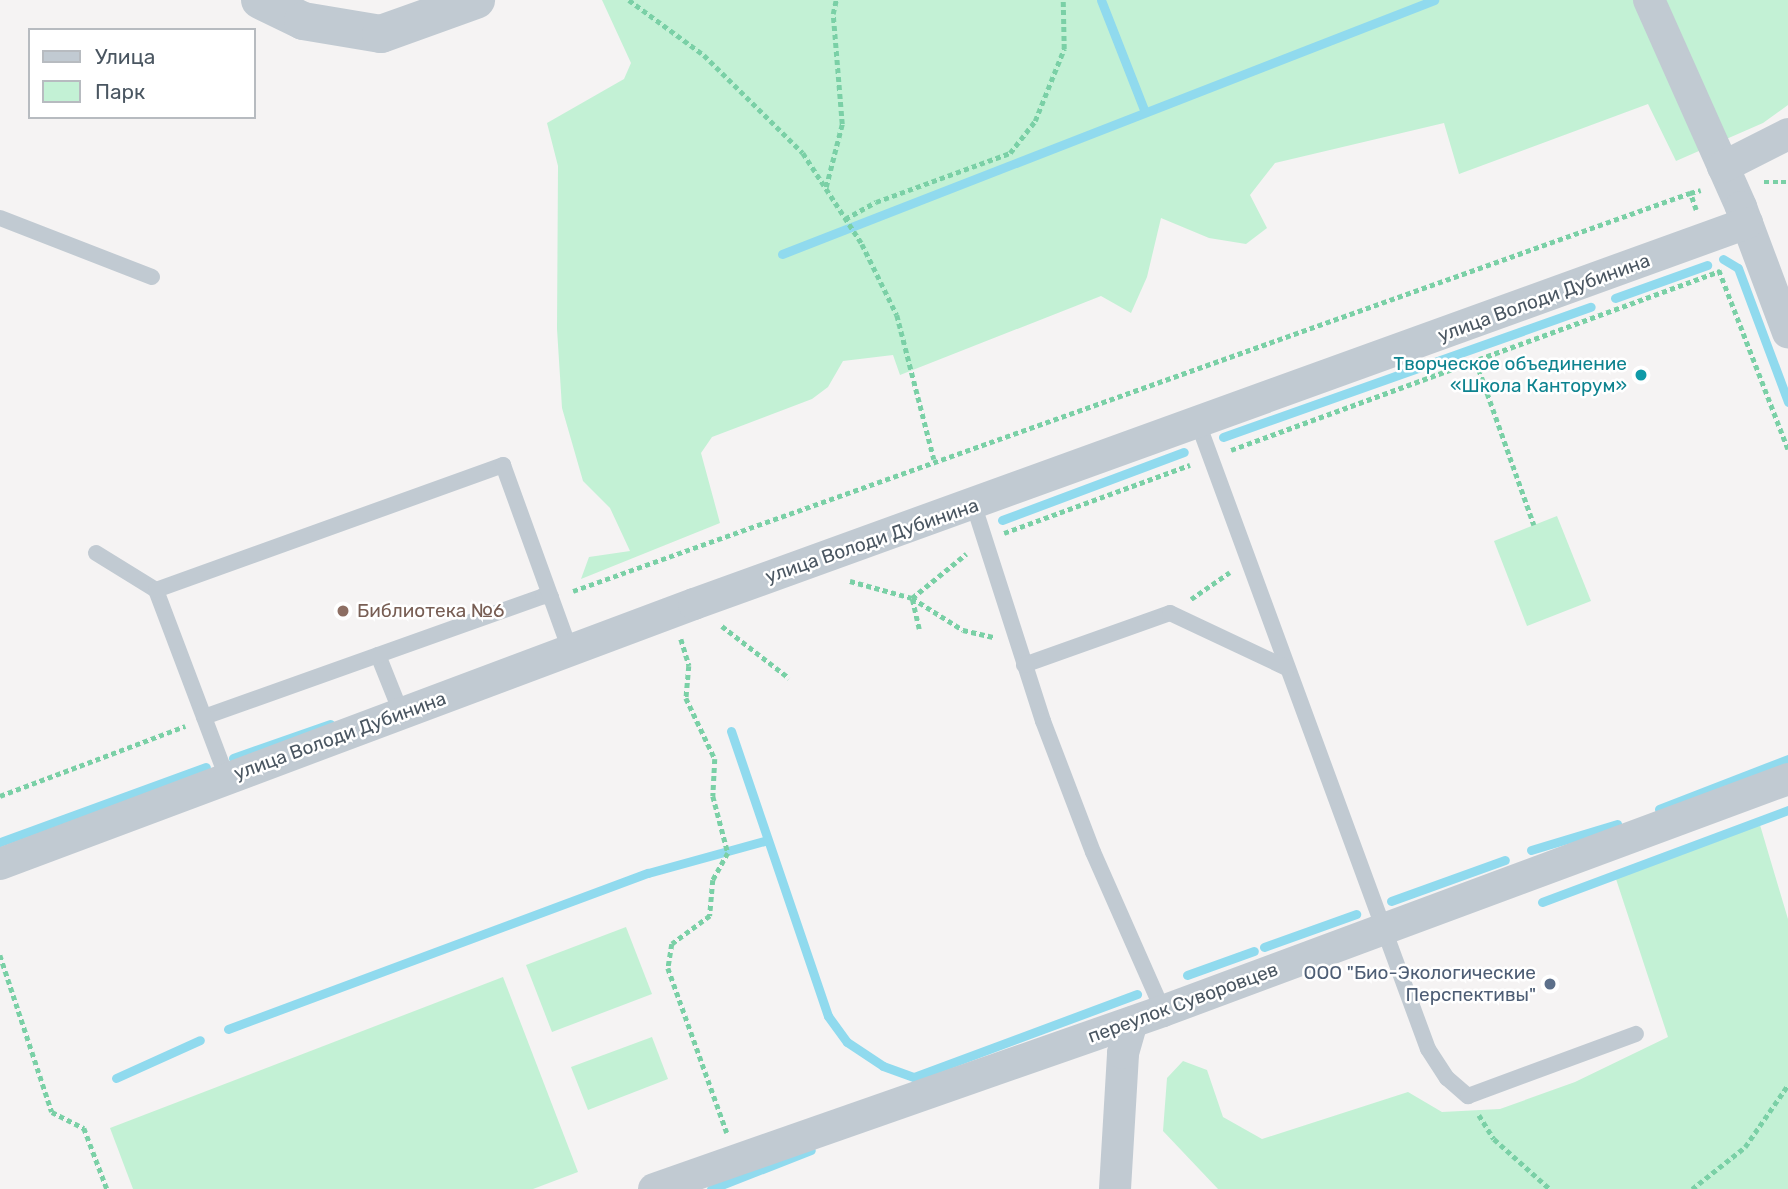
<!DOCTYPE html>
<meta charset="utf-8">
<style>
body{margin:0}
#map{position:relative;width:1788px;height:1189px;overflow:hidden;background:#f5f3f3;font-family:Rubik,sans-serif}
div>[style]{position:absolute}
.green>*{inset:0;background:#c3f1d5}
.stream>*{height:9px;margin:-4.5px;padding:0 4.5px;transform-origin:4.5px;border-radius:4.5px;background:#90daee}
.path>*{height:4.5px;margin-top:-2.25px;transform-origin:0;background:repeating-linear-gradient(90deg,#7ad0a6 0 5px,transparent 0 8.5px)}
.service>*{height:16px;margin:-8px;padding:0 8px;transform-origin:8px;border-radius:8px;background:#c1cad2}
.minor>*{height:32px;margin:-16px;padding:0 16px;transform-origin:16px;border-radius:16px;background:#c1cad2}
.tertiary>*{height:38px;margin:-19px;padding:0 19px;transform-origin:19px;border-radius:19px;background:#c1cad2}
.dots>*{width:19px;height:19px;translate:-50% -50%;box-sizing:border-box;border:4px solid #fff;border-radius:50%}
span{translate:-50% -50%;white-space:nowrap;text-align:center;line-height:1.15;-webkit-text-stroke:5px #fff;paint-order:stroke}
.street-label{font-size:19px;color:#4a5661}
.culture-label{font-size:19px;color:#0d838f}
.right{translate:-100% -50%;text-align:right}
.education-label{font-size:19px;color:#785e54}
.left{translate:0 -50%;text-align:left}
.service-label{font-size:19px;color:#4e5e75}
.legend{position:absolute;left:28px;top:28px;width:228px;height:91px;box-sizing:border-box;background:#fff;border:2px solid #b7bbc0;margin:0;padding:9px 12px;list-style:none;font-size:21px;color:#4a5661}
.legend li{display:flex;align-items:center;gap:14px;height:35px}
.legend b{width:35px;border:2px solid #b7bbc0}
</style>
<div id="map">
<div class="green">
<div style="clip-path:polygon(602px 0,1788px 0,1788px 105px,1763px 123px,1676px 161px,1648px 104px,1459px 174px,1444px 123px,1275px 163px,1250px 195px,1267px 228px,1246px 244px,1209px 238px,1161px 218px,1147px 277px,1131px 313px,1101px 296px,900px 375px,893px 355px,843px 361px,828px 387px,812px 399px,712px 437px,701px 453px,720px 523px,581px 579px,589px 557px,630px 551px,610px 508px,583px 481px,562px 408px,557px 329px,558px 166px,547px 123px,624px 79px,631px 63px)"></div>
<div style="clip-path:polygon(1557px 516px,1591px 601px,1527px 626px,1494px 541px)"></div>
<div style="clip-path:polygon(1760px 825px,1788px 919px,1788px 1189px,1218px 1189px,1163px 1131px,1167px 1078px,1183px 1061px,1207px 1070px,1223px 1117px,1262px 1139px,1408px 1092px,1442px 1112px,1500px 1109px,1575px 1082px,1668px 1037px,1616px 879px)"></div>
<div style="clip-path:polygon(626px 927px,652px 994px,552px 1032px,526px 965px)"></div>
<div style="clip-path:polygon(503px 977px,578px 1172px,533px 1189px,133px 1189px,110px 1128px)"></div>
<div style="clip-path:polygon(652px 1037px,668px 1079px,588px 1110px,571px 1067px)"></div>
</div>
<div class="stream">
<div style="left:1101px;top:0;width:120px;rotate:68.6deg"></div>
<div style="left:782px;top:254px;width:700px;rotate:-21.28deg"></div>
<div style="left:1723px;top:259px;width:17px;rotate:31deg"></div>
<div style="left:1738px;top:268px;width:143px;rotate:69.5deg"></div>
<div style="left:1615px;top:298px;width:98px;rotate:-19.7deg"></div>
<div style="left:1223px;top:437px;width:390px;rotate:-19.5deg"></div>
<div style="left:1002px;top:520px;width:194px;rotate:-20.5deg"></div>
<div style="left:731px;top:731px;width:301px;rotate:71.2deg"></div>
<div style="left:828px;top:1016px;width:32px;rotate:54deg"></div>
<div style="left:847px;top:1042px;width:43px;rotate:33.7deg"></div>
<div style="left:883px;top:1066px;width:33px;rotate:20deg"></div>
<div style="left:914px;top:1077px;width:238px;rotate:-20.4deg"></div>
<div style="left:233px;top:758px;width:103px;rotate:-19.3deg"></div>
<div style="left:1659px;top:809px;width:138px;rotate:-21.2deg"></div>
<div style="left:0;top:842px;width:219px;rotate:-20deg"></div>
<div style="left:1531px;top:850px;width:90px;rotate:-16.8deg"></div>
<div style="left:1391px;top:901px;width:121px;rotate:-19.8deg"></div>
<div style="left:1542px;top:902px;width:263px;rotate:-20.5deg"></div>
<div style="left:1264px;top:947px;width:98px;rotate:-19.7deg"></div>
<div style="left:1187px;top:975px;width:71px;rotate:-19.7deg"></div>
<div style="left:228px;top:1029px;width:448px;rotate:-20.4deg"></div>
<div style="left:648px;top:873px;width:124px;rotate:-15.4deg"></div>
<div style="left:116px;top:1078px;width:92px;rotate:-24.3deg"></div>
<div style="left:711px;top:1189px;width:107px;rotate:-21.3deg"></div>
</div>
<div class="path">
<div style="left:629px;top:0;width:93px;rotate:36.3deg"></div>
<div style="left:704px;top:55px;width:139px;rotate:44.7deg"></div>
<div style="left:803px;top:153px;width:108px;rotate:57deg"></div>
<div style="left:862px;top:244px;width:79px;rotate:63.8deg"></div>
<div style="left:897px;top:315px;width:149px;rotate:75.6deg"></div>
<div style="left:1764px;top:182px;width:24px"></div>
<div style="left:826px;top:187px;width:65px;rotate:-75.7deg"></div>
<div style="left:842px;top:124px;width:110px;rotate:-94.7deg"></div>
<div style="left:833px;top:14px;width:14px;rotate:-78deg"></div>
<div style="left:1696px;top:210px;width:18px;rotate:-109deg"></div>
<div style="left:1690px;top:193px;width:11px;rotate:-15deg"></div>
<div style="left:845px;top:219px;width:35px;rotate:-29deg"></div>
<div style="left:876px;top:202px;width:143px;rotate:-20.1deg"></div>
<div style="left:1010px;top:153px;width:41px;rotate:-52deg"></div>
<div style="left:1035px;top:121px;width:78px;rotate:-68.1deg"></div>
<div style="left:1064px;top:49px;width:49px;rotate:-91.2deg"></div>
<div style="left:1719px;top:270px;width:192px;rotate:68.9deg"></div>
<div style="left:1476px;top:361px;width:174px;rotate:70.5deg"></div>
<div style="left:1231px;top:450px;width:521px;rotate:-20.11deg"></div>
<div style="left:1004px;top:533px;width:198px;rotate:-20.1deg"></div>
<div style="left:850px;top:581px;width:64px;rotate:15.3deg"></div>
<div style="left:912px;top:598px;width:60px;rotate:32.1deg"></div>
<div style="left:963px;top:630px;width:31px;rotate:13deg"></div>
<div style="left:573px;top:591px;width:1186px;rotate:-19.61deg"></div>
<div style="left:1191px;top:599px;width:47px;rotate:-34.7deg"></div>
<div style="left:722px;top:626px;width:85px;rotate:37.8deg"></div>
<div style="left:919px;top:629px;width:32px;rotate:-103deg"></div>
<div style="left:912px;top:598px;width:70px;rotate:-39.2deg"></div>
<div style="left:681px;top:639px;width:28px;rotate:73deg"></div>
<div style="left:689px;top:666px;width:32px;rotate:95deg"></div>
<div style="left:686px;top:698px;width:68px;rotate:64.6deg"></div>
<div style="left:715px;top:759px;width:37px;rotate:93deg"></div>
<div style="left:713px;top:796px;width:59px;rotate:75.3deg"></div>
<div style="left:728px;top:853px;width:31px;rotate:119deg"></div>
<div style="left:713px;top:880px;width:36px;rotate:95deg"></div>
<div style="left:710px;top:916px;width:47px;rotate:143.6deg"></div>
<div style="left:672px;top:944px;width:24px;rotate:99deg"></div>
<div style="left:668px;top:968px;width:175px;rotate:70.3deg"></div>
<div style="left:0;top:796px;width:198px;rotate:-20.7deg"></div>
<div style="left:0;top:955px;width:165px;rotate:71.7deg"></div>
<div style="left:52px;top:1112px;width:36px;rotate:27deg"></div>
<div style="left:84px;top:1128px;width:65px;rotate:69.3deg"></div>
<div style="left:1479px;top:1115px;width:28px;rotate:58deg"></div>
<div style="left:1494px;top:1139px;width:75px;rotate:41.8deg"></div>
<div style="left:1692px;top:1189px;width:68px;rotate:-38.4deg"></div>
<div style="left:1745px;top:1147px;width:75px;rotate:-55.3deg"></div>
</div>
<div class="service">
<div style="left:0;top:218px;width:163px;rotate:21.2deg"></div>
<div style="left:1198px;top:423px;width:667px;rotate:69.83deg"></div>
<div style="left:1428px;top:1049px;width:35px;rotate:57deg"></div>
<div style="left:1447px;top:1078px;width:28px;rotate:41deg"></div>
<div style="left:1468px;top:1096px;width:179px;rotate:-20.3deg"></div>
<div style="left:974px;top:506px;width:226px;rotate:72.2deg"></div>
<div style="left:1043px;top:721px;width:140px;rotate:69.1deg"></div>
<div style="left:1093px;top:852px;width:174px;rotate:66.2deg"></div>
<div style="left:96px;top:553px;width:70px;rotate:31.7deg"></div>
<div style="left:378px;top:655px;width:65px;rotate:68.2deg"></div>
<div style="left:1024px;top:665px;width:155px;rotate:-19.6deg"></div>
<div style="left:1170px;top:613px;width:129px;rotate:25.2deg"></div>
<div style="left:204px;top:717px;width:360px;rotate:-19.6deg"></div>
<div style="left:543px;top:596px;width:8px;rotate:7deg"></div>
<div style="left:227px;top:778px;width:201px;rotate:-110.7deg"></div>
<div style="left:156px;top:590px;width:369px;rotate:-19.8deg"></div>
<div style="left:503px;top:465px;width:197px;rotate:70.1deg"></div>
</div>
<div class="minor">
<div style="left:1649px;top:0;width:227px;rotate:66deg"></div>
<div style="left:1741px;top:207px;width:134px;rotate:69.5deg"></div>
<div style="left:1723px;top:167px;width:73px;rotate:-26.9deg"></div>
<div style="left:0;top:864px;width:741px;rotate:-20.54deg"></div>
<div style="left:694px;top:604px;width:1120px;rotate:-19.89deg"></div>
<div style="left:654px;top:1189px;width:539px;rotate:-19.28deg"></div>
<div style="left:1163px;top:1011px;width:667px;rotate:-20.36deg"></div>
<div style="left:1115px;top:1189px;width:136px;rotate:-86.6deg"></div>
<div style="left:1123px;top:1053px;width:32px;rotate:-74deg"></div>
</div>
<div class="tertiary">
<div style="left:260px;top:0;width:48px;rotate:26deg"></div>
<div style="left:303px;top:21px;width:79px;rotate:9.5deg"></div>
<div style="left:381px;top:34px;width:101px;rotate:-19.7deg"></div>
</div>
<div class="dots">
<div style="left:1641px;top:375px;background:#0f9aa8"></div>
<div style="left:343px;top:611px;background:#8d6e63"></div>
<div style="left:1550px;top:984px;background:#5c6f8a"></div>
</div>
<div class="street-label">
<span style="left:1544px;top:298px;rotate:-20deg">улица Володи Дубинина</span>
<span style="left:872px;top:541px;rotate:-19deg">улица Володи Дубинина</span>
<span style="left:340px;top:736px;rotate:-20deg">улица Володи Дубинина</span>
<span style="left:1183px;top:1003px;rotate:-20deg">переулок Суворовцев</span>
</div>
<div class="culture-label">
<span class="right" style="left:1627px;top:375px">Творческое объединение<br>«Школа Канторум»</span>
</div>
<div class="education-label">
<span class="left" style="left:357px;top:611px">Библиотека №6</span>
</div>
<div class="service-label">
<span class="right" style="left:1536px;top:984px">ООО "Био-Экологические<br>Перспективы"</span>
</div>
<ul class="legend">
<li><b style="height:9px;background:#c1cad2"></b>Улица</li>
<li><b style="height:19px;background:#c3f1d5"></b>Парк</li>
</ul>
</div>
